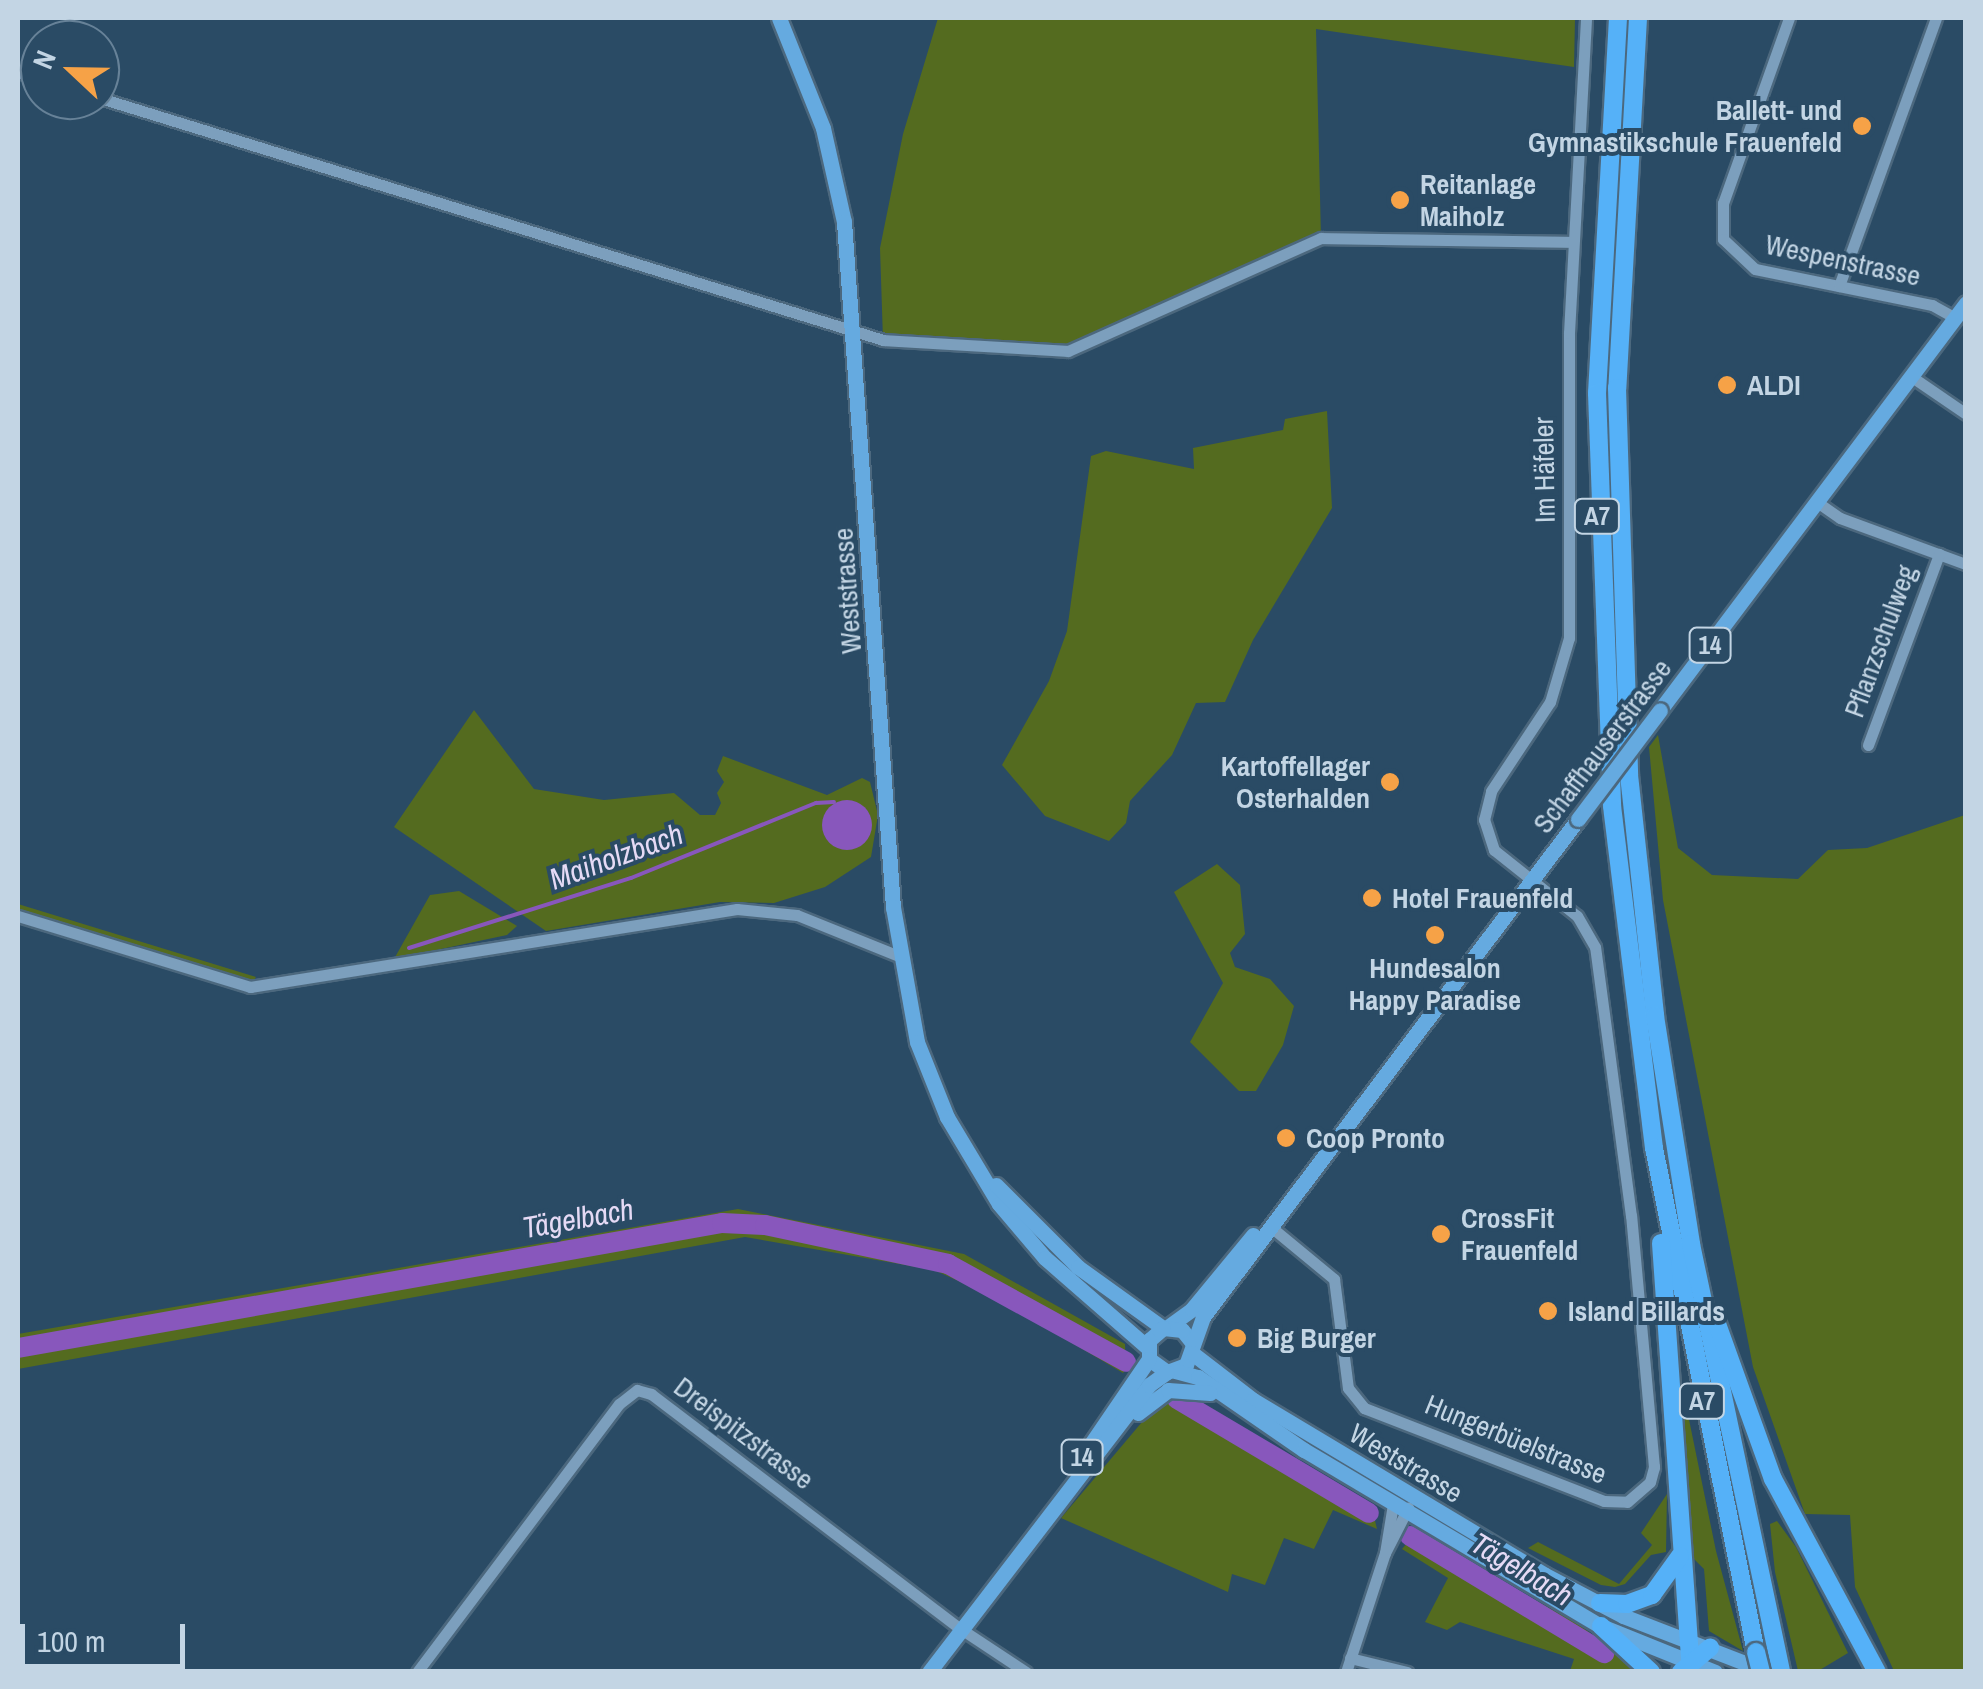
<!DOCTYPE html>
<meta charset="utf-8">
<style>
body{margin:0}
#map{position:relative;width:1983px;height:1689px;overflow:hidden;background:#2a4b65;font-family:"Archivo Narrow",sans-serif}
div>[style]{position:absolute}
.green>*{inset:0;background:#546b1f}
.water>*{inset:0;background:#8857bc}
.round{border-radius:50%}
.stream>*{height:4px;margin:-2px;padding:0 2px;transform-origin:2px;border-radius:2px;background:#8857bc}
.river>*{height:20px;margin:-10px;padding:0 10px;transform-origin:10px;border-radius:10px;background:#8857bc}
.roads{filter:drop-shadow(2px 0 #4c687e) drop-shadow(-2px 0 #4c687e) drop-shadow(0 2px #4c687e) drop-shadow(0 -2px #4c687e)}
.minor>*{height:11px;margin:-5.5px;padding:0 5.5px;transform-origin:5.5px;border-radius:5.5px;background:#7c9fbd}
.major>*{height:15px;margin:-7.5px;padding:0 7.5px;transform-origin:7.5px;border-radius:7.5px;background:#65aae0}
.highway>*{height:18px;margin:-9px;padding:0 9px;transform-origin:9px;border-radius:9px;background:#55b1f8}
.bridges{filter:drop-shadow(2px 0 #4c687e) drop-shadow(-2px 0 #4c687e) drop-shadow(0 2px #4c687e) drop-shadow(0 -2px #4c687e)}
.major-bridge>*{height:15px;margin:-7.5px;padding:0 7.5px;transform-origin:7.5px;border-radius:7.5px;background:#65aae0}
.highway-bridge>*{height:18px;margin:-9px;padding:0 9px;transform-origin:9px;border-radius:9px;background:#55b1f8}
.dots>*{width:28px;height:28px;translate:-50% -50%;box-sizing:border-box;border:5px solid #2a4b65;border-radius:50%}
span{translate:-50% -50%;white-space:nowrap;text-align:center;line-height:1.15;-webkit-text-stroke:8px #2a4b65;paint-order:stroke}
.shield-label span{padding:2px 8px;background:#2a4b65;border:2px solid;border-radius:8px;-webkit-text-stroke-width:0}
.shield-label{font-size:25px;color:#c3d5e4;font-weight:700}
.poi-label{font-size:28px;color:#c3d5e4;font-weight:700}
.right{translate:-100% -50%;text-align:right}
.left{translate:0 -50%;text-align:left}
.street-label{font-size:28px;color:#c3d5e4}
.water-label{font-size:30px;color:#e5daf5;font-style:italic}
.frame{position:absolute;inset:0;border:20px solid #c3d5e4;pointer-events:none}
.north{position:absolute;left:20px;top:20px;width:100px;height:100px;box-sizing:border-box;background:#2a4b65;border:2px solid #678298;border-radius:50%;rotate:292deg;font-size:28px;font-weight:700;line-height:40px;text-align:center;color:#c3d5e4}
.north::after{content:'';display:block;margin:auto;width:35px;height:45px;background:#f6a247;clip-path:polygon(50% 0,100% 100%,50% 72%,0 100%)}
.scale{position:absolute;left:20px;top:1624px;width:165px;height:45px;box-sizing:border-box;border:5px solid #c3d5e4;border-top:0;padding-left:12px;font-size:30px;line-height:35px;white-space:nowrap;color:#c3d5e4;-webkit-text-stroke:8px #2a4b65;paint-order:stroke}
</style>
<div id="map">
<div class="green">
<div style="clip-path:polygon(938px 18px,1575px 18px,1574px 67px,1316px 29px,1321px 238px,1068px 351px,883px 340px,880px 248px,903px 134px)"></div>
<div style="clip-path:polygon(1327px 411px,1332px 508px,1253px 640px,1225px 702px,1196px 703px,1172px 755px,1130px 801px,1126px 823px,1109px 841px,1045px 816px,1002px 765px,1049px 681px,1067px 631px,1091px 456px,1106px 451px,1194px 469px,1193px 448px,1283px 430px,1285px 419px)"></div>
<div style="clip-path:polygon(474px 710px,534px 789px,604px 800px,674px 793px,700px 815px,715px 815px,721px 803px,717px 793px,724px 782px,717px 771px,723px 756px,827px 795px,862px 778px,870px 782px,878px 815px,871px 857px,825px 887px,774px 903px,720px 902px,546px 931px,394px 827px)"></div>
<div style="clip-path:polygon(1658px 735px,1678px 848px,1712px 875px,1798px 879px,1828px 850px,1867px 848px,1965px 815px,1965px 1671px,1894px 1671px,1855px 1587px,1850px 1515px,1805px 1514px,1753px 1367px,1663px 900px,1649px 747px)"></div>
<div style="clip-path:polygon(1217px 864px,1240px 885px,1245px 934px,1230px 953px,1235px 967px,1270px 979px,1294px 1006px,1283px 1045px,1256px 1091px,1239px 1091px,1190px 1042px,1223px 983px,1174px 892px)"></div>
<div style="clip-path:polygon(459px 891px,517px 926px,507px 935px,394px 959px,430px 895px)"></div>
<div style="clip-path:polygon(18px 904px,256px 977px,250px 987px,18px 916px)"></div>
<div style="clip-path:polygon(738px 1209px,964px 1254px,1125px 1344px,1126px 1369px,1123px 1373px,996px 1298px,934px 1270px,745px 1237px,18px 1369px,18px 1334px)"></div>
<div style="clip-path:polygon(1677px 1361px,1716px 1551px,1743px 1651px,1709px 1631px,1704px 1569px,1694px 1559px)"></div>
<div style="clip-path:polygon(1190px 1397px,1371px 1504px,1377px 1529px,1333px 1510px,1314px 1549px,1284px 1538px,1265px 1585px,1232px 1574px,1228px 1592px,1061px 1518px,1153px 1409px,1163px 1400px,1181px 1405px)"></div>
<div style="clip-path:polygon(1667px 1494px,1666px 1552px,1651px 1555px,1625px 1584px,1615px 1587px,1601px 1585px,1528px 1548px,1538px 1542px,1619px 1584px,1652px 1545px,1641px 1533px)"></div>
<div style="clip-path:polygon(1777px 1521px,1796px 1547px,1848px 1653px,1818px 1671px,1798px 1671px,1775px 1572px,1770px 1524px)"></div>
<div style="clip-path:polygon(1415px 1534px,1578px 1624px,1641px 1671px,1570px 1671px,1574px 1659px,1460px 1622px,1447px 1630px,1425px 1622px,1448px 1578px,1402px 1549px)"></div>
</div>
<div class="water">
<div class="round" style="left:822px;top:800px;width:50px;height:50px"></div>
</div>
<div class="stream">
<div style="left:409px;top:948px;width:233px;rotate:-17.5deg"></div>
<div style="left:631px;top:878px;width:200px;rotate:-22.1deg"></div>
<div style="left:816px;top:803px;width:18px;rotate:-3deg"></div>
</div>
<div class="river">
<div style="left:18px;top:1348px;width:715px;rotate:-10.07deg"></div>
<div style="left:722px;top:1223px;width:43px;rotate:2.7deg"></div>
<div style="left:765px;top:1225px;width:187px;rotate:12deg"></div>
<div style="left:948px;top:1264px;width:203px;rotate:28.8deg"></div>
<div style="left:1177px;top:1399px;width:223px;rotate:30.7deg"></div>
<div style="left:1410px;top:1536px;width:227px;rotate:31.1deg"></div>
</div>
<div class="roads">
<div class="minor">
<div style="left:1789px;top:18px;width:196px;rotate:109.6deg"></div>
<div style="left:1723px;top:203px;width:36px;rotate:90deg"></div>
<div style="left:1723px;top:239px;width:44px;rotate:43.2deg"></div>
<div style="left:1755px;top:269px;width:181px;rotate:11.5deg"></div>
<div style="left:1932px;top:305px;width:26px;rotate:29deg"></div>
<div style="left:18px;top:72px;width:23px;rotate:18deg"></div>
<div style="left:100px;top:98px;width:820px;rotate:17.17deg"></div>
<div style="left:883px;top:340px;width:185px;rotate:3.4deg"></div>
<div style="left:1068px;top:351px;width:277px;rotate:-24.1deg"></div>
<div style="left:1321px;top:238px;width:252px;rotate:0.9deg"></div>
<div style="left:1839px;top:286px;width:285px;rotate:-70.1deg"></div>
<div style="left:1912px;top:377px;width:65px;rotate:34.4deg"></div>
<div style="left:1817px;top:502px;width:28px;rotate:35deg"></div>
<div style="left:1840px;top:518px;width:134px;rotate:20.1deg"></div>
<div style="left:1868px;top:745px;width:204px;rotate:-69.6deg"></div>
<div style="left:18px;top:916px;width:243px;rotate:17deg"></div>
<div style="left:250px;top:987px;width:493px;rotate:-9.1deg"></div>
<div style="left:737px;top:909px;width:60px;rotate:5.7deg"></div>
<div style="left:797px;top:915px;width:110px;rotate:21.9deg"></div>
<div style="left:1271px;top:1227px;width:82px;rotate:39.5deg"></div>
<div style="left:1334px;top:1279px;width:110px;rotate:82.7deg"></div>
<div style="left:1348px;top:1388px;width:26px;rotate:51deg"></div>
<div style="left:1364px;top:1408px;width:257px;rotate:21.2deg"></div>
<div style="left:1604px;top:1501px;width:23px;rotate:2deg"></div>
<div style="left:1627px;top:1502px;width:30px;rotate:-41deg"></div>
<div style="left:1650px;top:1482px;width:16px;rotate:-75deg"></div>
<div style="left:1654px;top:1467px;width:252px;rotate:-95.2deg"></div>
<div style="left:1631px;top:1216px;width:271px;rotate:-97.6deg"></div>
<div style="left:1595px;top:947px;width:36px;rotate:-120deg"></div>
<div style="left:1577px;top:916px;width:106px;rotate:-141.5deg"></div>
<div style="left:1494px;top:850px;width:32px;rotate:-108deg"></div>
<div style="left:1484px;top:820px;width:30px;rotate:-76deg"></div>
<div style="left:1491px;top:791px;width:107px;rotate:-56.5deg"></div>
<div style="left:1550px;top:702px;width:67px;rotate:-73.5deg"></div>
<div style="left:1569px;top:638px;width:305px;rotate:-90deg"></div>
<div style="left:1569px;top:333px;width:315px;rotate:-86.9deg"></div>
<div style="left:1385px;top:1553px;width:50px;rotate:-80.7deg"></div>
<div style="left:1350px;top:1658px;width:59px;rotate:13.8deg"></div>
<div style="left:417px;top:1672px;width:336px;rotate:-53deg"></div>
<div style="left:619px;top:1404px;width:23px;rotate:-38deg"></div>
<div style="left:637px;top:1390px;width:15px;rotate:16deg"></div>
<div style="left:651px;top:1394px;width:389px;rotate:37.2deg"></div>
<div style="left:961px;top:1629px;width:78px;rotate:33.5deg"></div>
<div style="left:1346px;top:1672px;width:125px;rotate:-71.9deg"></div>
<div style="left:1385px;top:1553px;width:51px;rotate:-62.9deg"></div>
</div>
<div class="major">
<div style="left:779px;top:18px;width:118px;rotate:68.2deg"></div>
<div style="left:823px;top:128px;width:96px;rotate:77.4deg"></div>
<div style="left:844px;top:222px;width:687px;rotate:85.91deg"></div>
<div style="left:893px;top:907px;width:137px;rotate:79.9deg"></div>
<div style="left:917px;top:1042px;width:81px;rotate:68.2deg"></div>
<div style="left:947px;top:1117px;width:101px;rotate:59.1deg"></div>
<div style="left:999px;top:1204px;width:71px;rotate:49.6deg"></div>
<div style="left:1045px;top:1258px;width:135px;rotate:41.1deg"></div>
<div style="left:1660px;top:710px;width:509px;rotate:-53.06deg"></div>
<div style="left:996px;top:1185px;width:116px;rotate:45deg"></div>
<div style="left:1078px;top:1267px;width:105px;rotate:35.7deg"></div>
<div style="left:1169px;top:1326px;width:29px;rotate:-36deg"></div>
<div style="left:1192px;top:1309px;width:96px;rotate:-50.5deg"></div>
<div style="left:1191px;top:1341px;width:14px;rotate:-129deg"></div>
<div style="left:1182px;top:1330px;width:19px;rotate:-174deg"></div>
<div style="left:1163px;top:1328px;width:18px;rotate:139deg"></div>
<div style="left:1149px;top:1340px;width:19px;rotate:90deg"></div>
<div style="left:1149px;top:1359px;width:22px;rotate:36deg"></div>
<div style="left:1167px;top:1372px;width:20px;rotate:-20deg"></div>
<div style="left:1186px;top:1365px;width:51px;rotate:-70.5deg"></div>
<div style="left:1203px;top:1317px;width:623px;rotate:-53.02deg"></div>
<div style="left:1192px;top:1353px;width:77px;rotate:37.6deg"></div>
<div style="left:1253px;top:1400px;width:340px;rotate:30.9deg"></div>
<div style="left:1545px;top:1575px;width:88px;rotate:27.7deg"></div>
<div style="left:1623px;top:1616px;width:155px;rotate:21.1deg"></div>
<div style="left:1175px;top:1371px;width:24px;rotate:15deg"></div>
<div style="left:1198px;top:1377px;width:129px;rotate:34.6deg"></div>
<div style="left:1304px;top:1450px;width:345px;rotate:30.7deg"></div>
<div style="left:1601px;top:1626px;width:123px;rotate:22deg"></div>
<div style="left:1138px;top:1413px;width:38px;rotate:-37deg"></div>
<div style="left:1168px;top:1390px;width:42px;rotate:4.1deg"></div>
<div style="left:1080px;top:1460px;width:122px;rotate:-55.7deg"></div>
<div style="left:929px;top:1672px;width:362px;rotate:-52.5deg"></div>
<div style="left:1149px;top:1385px;width:22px;rotate:-36deg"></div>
</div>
<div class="highway">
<div style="left:1618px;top:18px;width:376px;rotate:93.2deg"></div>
<div style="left:1597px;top:393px;width:413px;rotate:87.9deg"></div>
<div style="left:1612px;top:806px;width:345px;rotate:83deg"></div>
<div style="left:1654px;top:1148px;width:514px;rotate:78.56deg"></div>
<div style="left:1638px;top:18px;width:371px;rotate:93.2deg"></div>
<div style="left:1617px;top:388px;width:387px;rotate:88.2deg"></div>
<div style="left:1629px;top:775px;width:242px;rotate:83.8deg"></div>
<div style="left:1655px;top:1016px;width:231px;rotate:81deg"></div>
<div style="left:1691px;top:1244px;width:437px;rotate:78.1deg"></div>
<div style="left:1661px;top:1243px;width:420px;rotate:86deg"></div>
<div style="left:1716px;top:1321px;width:168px;rotate:70.2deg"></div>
<div style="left:1773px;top:1479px;width:219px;rotate:61.7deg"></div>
<div style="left:1600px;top:1603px;width:27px;rotate:2deg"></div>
<div style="left:1627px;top:1604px;width:27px;rotate:-20deg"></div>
<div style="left:1652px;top:1595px;width:48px;rotate:-54.3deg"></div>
<div style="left:1601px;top:1626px;width:68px;rotate:42.6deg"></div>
<div style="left:1681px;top:1672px;width:38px;rotate:-40deg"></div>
</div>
</div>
<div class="bridges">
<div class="major-bridge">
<div style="left:1578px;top:819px;width:136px;rotate:-53deg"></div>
</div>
<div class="highway-bridge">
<div style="left:1756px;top:1652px;width:21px;rotate:76deg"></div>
</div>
</div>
<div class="dots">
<div style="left:1862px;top:126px;background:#f6a247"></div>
<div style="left:1400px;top:200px;background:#f6a247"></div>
<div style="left:1727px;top:385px;background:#f6a247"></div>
<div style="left:1390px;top:782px;background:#f6a247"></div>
<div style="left:1372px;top:898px;background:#f6a247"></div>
<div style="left:1435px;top:935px;background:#f6a247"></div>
<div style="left:1286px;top:1138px;background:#f6a247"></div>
<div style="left:1441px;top:1234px;background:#f6a247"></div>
<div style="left:1548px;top:1311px;background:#f6a247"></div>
<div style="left:1237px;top:1338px;background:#f6a247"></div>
</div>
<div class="shield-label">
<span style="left:1597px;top:516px">A7</span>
<span style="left:1710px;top:645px">14</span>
<span style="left:1702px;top:1401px">A7</span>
<span style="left:1082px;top:1457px">14</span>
</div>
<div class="poi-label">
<span class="right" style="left:1842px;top:126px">Ballett- und<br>Gymnastikschule Frauenfeld</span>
<span class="left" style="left:1420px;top:200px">Reitanlage<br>Maiholz</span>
<span class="left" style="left:1747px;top:385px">ALDI</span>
<span class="right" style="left:1370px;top:782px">Kartoffellager<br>Osterhalden</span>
<span class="left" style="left:1392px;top:898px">Hotel Frauenfeld</span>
<span style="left:1435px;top:984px">Hundesalon<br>Happy Paradise</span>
<span class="left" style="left:1306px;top:1138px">Coop Pronto</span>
<span class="left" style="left:1461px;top:1234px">CrossFit<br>Frauenfeld</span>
<span class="left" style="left:1568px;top:1311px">Island Billards</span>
<span class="left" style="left:1257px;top:1338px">Big Burger</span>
</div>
<div class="street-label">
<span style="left:1843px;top:260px;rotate:12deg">Wespenstrasse</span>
<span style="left:1544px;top:470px;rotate:-91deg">Im Häfeler</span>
<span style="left:847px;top:591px;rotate:-94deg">Weststrasse</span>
<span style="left:1880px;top:641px;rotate:-70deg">Pflanzschulweg</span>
<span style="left:1602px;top:746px;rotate:-53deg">Schaffhauserstrasse</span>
<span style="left:744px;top:1433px;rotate:37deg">Dreispitzstrasse</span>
<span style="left:1516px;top:1439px;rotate:22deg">Hungerbüelstrasse</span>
<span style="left:1406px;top:1463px;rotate:31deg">Weststrasse</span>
</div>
<div class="water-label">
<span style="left:616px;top:856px;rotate:-20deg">Maiholzbach</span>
<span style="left:578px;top:1218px;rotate:-10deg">Tägelbach</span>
<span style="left:1522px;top:1569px;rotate:31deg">Tägelbach</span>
</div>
<div class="frame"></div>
<div class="north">N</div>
<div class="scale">100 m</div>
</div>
